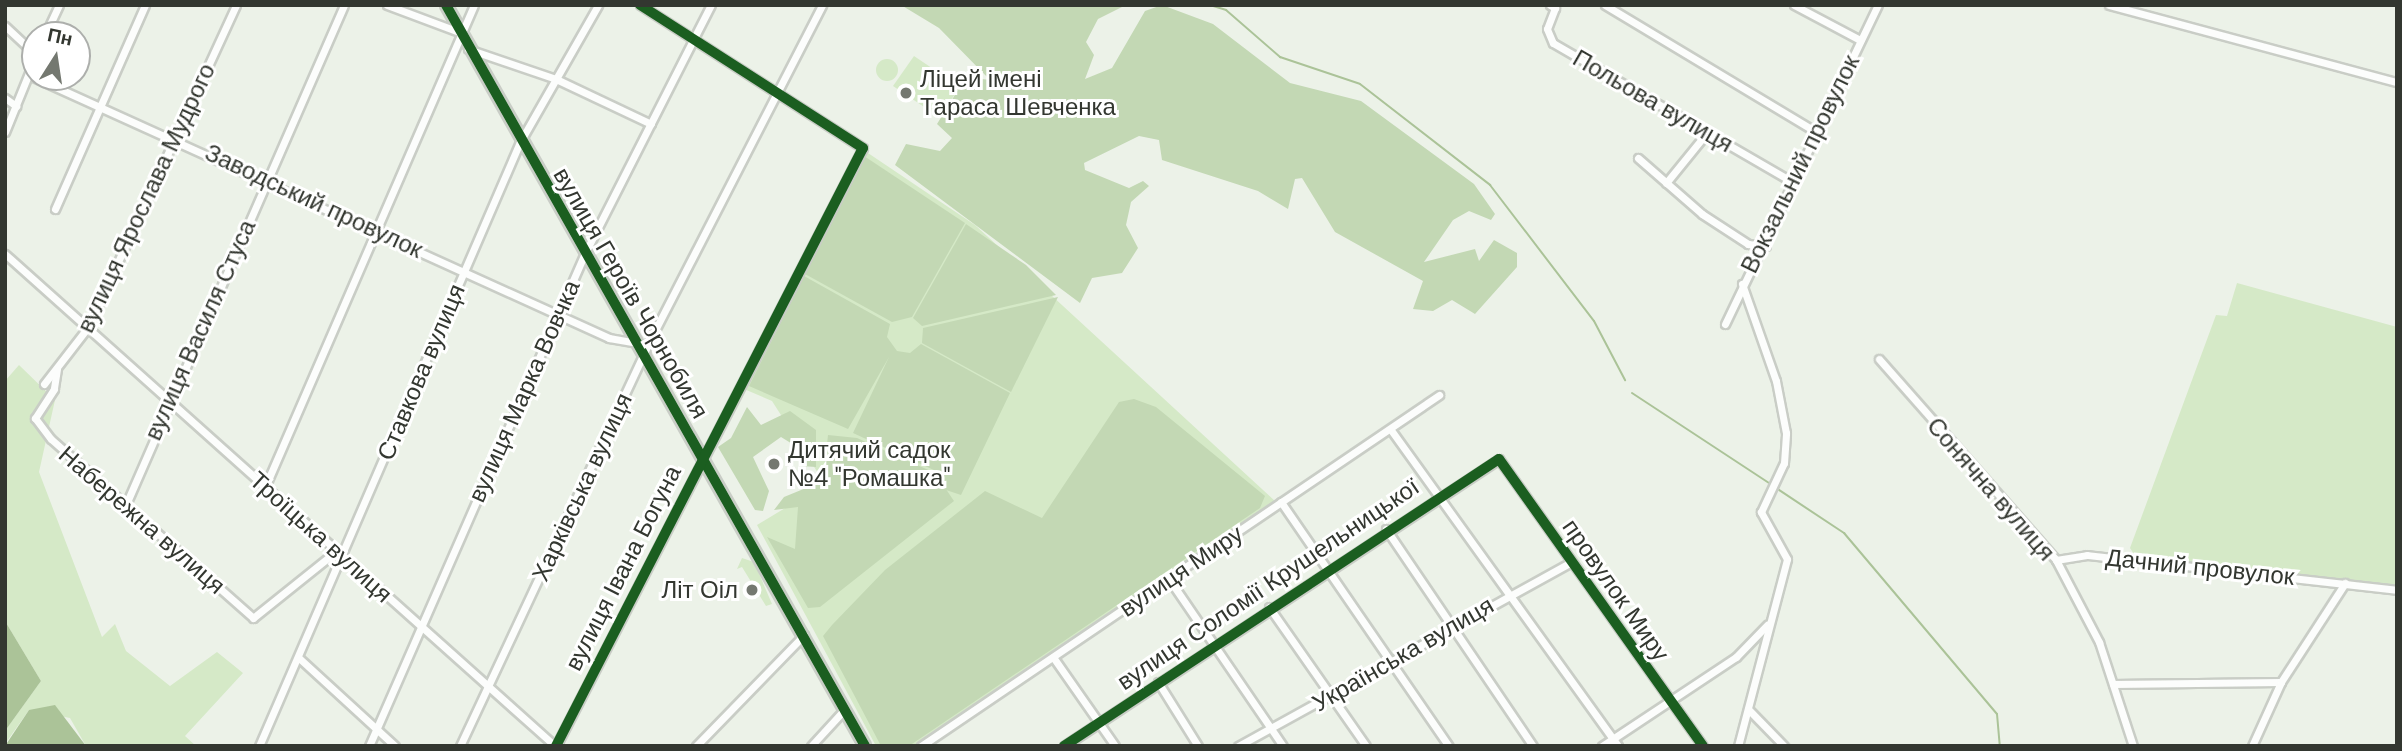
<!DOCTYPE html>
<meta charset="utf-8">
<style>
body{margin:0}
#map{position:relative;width:2402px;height:751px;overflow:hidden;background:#ecf2e8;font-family:"DM Sans",sans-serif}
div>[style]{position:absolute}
.green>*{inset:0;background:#d5e9c7}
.round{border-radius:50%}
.forest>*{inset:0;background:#c3d8b4}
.water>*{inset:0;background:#abc398}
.stream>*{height:2px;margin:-1px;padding:0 1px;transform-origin:1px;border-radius:1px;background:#abc398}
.roads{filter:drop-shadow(2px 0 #c9cdc6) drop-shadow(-2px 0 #c9cdc6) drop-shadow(0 2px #c9cdc6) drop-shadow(0 -2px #c9cdc6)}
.street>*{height:7px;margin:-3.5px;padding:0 3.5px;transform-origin:3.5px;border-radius:3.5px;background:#fcfdfc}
.secondary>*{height:10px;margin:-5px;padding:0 5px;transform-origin:5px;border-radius:5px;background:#eff2eb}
.cycleway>*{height:10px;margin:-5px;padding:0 5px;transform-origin:5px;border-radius:5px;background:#1b5e20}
.dots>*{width:19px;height:19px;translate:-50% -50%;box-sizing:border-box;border:4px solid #fff;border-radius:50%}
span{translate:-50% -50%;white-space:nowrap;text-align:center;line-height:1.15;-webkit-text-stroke:6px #fff;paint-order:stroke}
.poi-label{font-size:24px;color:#333730}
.left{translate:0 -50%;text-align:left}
.right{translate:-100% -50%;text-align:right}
.street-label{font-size:24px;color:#333730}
.frame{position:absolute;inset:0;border:7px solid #333730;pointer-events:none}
.north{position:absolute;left:21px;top:21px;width:70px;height:70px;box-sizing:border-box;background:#fff;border:2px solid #adafac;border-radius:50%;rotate:12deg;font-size:19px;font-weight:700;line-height:28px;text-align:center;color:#333730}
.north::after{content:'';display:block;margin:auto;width:24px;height:32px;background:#747870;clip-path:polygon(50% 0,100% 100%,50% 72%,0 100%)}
</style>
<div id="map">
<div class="green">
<div style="clip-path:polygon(914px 56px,960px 87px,939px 117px,893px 86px)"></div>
<div class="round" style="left:876px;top:59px;width:22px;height:22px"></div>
<div style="clip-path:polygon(865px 151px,975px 225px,1276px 502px,915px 746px,876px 746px,757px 525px,825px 484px,772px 401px,744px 389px)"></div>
<div style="clip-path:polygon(2237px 283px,2397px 327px,2397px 586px,2231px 570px,2135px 556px,2130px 548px,2216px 315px,2227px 316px)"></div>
<div style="clip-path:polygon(19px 365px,55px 400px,39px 472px,102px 637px,115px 624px,126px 651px,170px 686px,217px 652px,243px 673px,185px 736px,196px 746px,86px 746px,70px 718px,29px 710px,5px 744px,5px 731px,41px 681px,5px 621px,5px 381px)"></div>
<div style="clip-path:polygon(742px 558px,754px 562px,772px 604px,766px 606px,742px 567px,737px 569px)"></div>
</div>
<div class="forest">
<div style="clip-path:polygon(901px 5px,1126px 5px,1098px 19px,1086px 42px,1094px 55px,1085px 79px,1112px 68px,1145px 11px,1162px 5px,1213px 24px,1290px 83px,1361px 101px,1474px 184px,1495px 214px,1491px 220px,1469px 211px,1453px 220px,1424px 262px,1475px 249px,1479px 261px,1494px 240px,1517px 253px,1517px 267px,1475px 314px,1452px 300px,1433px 311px,1413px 309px,1423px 281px,1335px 232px,1302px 178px,1295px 179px,1288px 209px,1258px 191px,1162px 160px,1159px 140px,1139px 136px,1084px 163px,1085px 170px,1129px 188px,1143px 181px,1149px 186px,1131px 202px,1126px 225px,1138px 248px,1122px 273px,1092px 278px,1080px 303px,895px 165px,906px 144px,940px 151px,952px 138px,937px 124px,966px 77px,990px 80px,939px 28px)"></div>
<div style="clip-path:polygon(864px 156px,965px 223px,912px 317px,892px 322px,805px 274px)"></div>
<div style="clip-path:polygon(966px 224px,1026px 265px,1056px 295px,922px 326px,913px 318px)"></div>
<div style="clip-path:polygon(804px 276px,890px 324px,887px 337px,897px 351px,910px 353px,921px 344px,1010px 393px,961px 495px,946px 490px,936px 471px,853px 433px,889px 357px,848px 429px,749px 386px)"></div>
<div style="clip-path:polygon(1058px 297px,1011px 392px,922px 343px,923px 328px)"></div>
<div style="clip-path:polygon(1134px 399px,1156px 407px,1265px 496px,1260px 508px,909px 746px,881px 746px,823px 636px,832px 625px,885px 570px,985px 491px,1042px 518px,1119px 402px)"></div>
<div style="clip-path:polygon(747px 407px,761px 425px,790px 411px,816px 430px,816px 467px,801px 466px,794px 445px,781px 437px,753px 457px,769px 491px,763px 511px,755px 510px,718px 447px,731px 438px)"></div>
<div style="clip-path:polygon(828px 435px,857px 438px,935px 473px,954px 501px,820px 607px,808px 608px,767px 537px,795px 549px,798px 507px,774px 510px,784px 497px,823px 481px)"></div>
</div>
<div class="water">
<div style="clip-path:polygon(5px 621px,41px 681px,5px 731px)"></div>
<div style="clip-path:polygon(55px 705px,86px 746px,5px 746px,29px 710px)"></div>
</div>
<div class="stream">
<div style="left:1210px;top:5px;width:17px;rotate:17deg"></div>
<div style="left:1226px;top:10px;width:72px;rotate:41deg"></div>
<div style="left:1280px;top:57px;width:84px;rotate:18.6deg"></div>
<div style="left:1360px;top:84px;width:165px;rotate:37.8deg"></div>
<div style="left:1490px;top:185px;width:171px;rotate:52.6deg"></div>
<div style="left:1594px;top:321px;width:67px;rotate:62.3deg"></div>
<div style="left:1632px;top:393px;width:168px;rotate:33.3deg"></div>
<div style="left:1776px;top:488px;width:82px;rotate:33.5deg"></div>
<div style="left:1844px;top:533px;width:237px;rotate:49.8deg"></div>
<div style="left:1997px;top:714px;width:32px;rotate:85deg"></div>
</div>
<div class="roads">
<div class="street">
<div style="left:387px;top:5px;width:77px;rotate:20.6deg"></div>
<div style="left:1550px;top:5px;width:6px;rotate:31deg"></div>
<div style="left:1555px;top:8px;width:22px;rotate:111deg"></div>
<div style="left:1547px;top:29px;width:15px;rotate:67deg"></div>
<div style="left:1553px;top:43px;width:275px;rotate:30.1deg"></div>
<div style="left:1605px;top:5px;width:245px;rotate:31deg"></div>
<div style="left:1794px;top:5px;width:75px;rotate:27.9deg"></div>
<div style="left:2109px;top:5px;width:298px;rotate:15deg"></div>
<div style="left:5px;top:26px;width:41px;rotate:43deg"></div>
<div style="left:45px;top:35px;width:33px;rotate:-65deg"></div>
<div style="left:468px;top:49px;width:93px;rotate:18.8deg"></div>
<div style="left:556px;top:79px;width:105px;rotate:25.3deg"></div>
<div style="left:29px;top:75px;width:637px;rotate:24.39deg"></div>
<div style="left:609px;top:338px;width:28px;rotate:10deg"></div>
<div style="left:5px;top:98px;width:14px;rotate:36deg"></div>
<div style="left:5px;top:132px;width:80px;rotate:-67.9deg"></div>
<div style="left:1638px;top:158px;width:85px;rotate:41.2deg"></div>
<div style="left:1702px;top:214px;width:55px;rotate:33.1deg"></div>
<div style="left:1748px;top:244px;width:18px;rotate:6deg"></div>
<div style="left:1666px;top:183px;width:62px;rotate:-50.9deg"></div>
<div style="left:55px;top:209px;width:223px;rotate:-66.2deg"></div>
<div style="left:5px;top:254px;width:738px;rotate:41.81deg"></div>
<div style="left:1725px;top:324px;width:354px;rotate:-64.4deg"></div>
<div style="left:1879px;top:359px;width:268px;rotate:48.6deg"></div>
<div style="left:2056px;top:560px;width:93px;rotate:62.3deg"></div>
<div style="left:2099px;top:642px;width:109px;rotate:71.9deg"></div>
<div style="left:57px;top:369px;width:20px;rotate:99deg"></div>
<div style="left:54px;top:389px;width:35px;rotate:123deg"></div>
<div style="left:35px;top:418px;width:26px;rotate:53deg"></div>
<div style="left:51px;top:439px;width:270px;rotate:41.5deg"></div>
<div style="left:253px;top:618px;width:109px;rotate:-38.7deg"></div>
<div style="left:44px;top:384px;width:72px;rotate:-52.3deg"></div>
<div style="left:88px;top:327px;width:354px;rotate:-65.3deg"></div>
<div style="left:1391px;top:430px;width:389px;rotate:54.3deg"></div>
<div style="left:265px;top:487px;width:525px;rotate:-66.56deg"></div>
<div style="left:127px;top:502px;width:542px;rotate:-66.41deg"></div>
<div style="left:1281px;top:502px;width:296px;rotate:55.5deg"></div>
<div style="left:1386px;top:529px;width:262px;rotate:55.9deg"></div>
<div style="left:2056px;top:560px;width:31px;rotate:-9deg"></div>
<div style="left:2087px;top:555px;width:312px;rotate:6.4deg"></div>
<div style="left:1169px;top:579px;width:202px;rotate:55.7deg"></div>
<div style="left:1269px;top:607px;width:169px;rotate:55.1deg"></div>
<div style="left:1053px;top:657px;width:108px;rotate:55.1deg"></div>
<div style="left:299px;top:658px;width:130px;rotate:42.5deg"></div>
<div style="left:1158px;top:682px;width:75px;rotate:58deg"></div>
<div style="left:2113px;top:684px;width:168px;rotate:-0.7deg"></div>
<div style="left:1750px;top:711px;width:49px;rotate:45.8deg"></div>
<div style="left:259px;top:746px;width:658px;rotate:-66.63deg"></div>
<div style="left:520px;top:142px;width:158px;rotate:-60.3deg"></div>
<div style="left:369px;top:746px;width:538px;rotate:-66.34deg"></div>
<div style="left:585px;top:253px;width:278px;rotate:-63.1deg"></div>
<div style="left:460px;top:746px;width:448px;rotate:-64.9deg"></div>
<div style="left:650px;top:340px;width:377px;rotate:-62.8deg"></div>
<div style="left:556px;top:746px;width:672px;rotate:-62.83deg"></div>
<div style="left:863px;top:148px;width:265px;rotate:-147.3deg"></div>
<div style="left:696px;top:746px;width:155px;rotate:-45.8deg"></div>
<div style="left:811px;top:746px;width:50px;rotate:-47.4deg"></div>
<div style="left:921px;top:746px;width:626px;rotate:-34.12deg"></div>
<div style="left:1064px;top:746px;width:521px;rotate:-33.42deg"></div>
<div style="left:1499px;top:459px;width:352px;rotate:54.6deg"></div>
<div style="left:1238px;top:746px;width:378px;rotate:-28.9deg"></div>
<div style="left:1602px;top:746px;width:161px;rotate:-33.6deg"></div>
<div style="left:1736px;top:657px;width:45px;rotate:-45.9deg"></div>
<div style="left:1738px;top:746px;width:193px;rotate:-75.3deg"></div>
<div style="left:1787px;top:559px;width:54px;rotate:-119deg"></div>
<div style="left:1761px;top:512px;width:54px;rotate:-64.9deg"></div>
<div style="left:1784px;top:463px;width:30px;rotate:-86deg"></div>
<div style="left:1786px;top:433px;width:53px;rotate:-100.9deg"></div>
<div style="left:1776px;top:381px;width:103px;rotate:-109.3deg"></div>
<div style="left:2252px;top:746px;width:70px;rotate:-65.6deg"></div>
<div style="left:2281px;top:682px;width:118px;rotate:-57.1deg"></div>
</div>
<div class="secondary">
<div style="left:446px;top:5px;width:851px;rotate:60.51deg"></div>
</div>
</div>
<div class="cycleway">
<div style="left:446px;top:5px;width:851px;rotate:60.51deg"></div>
<div style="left:556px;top:746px;width:672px;rotate:-62.83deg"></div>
<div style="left:863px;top:148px;width:265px;rotate:-147.3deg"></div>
<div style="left:1064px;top:746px;width:521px;rotate:-33.42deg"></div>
<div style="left:1499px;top:459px;width:352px;rotate:54.6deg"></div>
</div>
<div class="dots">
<div style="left:906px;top:93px;background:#747870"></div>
<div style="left:774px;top:464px;background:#747870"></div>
<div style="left:752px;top:590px;background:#747870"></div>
</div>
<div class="poi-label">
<span class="left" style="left:920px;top:93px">Ліцей імені<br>Тараса Шевченка</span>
<span class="left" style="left:788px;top:464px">Дитячий садок<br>№4 "Ромашка"</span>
<span class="right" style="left:738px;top:590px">Літ Оіл</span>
</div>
<div class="street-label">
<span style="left:1653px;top:101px;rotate:30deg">Польова вулиця</span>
<span style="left:1800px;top:164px;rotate:-64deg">Вокзальний провулок</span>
<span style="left:146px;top:198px;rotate:-65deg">вулиця Ярослава Мудрого</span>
<span style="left:314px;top:201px;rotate:25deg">Заводський провулок</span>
<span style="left:631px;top:293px;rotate:60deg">вулиця Героїв Чорнобиля</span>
<span style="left:200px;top:330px;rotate:-66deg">вулиця Василя Стуса</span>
<span style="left:421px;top:372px;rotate:-67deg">Ставкова вулиця</span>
<span style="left:524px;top:391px;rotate:-66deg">вулиця Марка Вовчка</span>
<span style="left:582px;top:487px;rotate:-65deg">Харківська вулиця</span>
<span style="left:1991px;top:489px;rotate:49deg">Сонячна вулиця</span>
<span style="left:142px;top:520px;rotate:41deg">Набережна вулиця</span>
<span style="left:321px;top:537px;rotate:42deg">Троїцька вулиця</span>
<span style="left:2200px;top:567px;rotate:6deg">Дачний провулок</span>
<span style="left:623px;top:568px;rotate:-63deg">вулиця Івана Богуна</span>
<span style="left:1181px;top:571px;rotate:-34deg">вулиця Миру</span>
<span style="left:1268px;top:584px;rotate:-34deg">вулиця Соломії Крушельницької</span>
<span style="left:1616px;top:590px;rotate:55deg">провулок Миру</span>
<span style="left:1403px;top:654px;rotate:-30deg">Українська вулиця</span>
</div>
<div class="frame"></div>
<div class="north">Пн</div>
</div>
